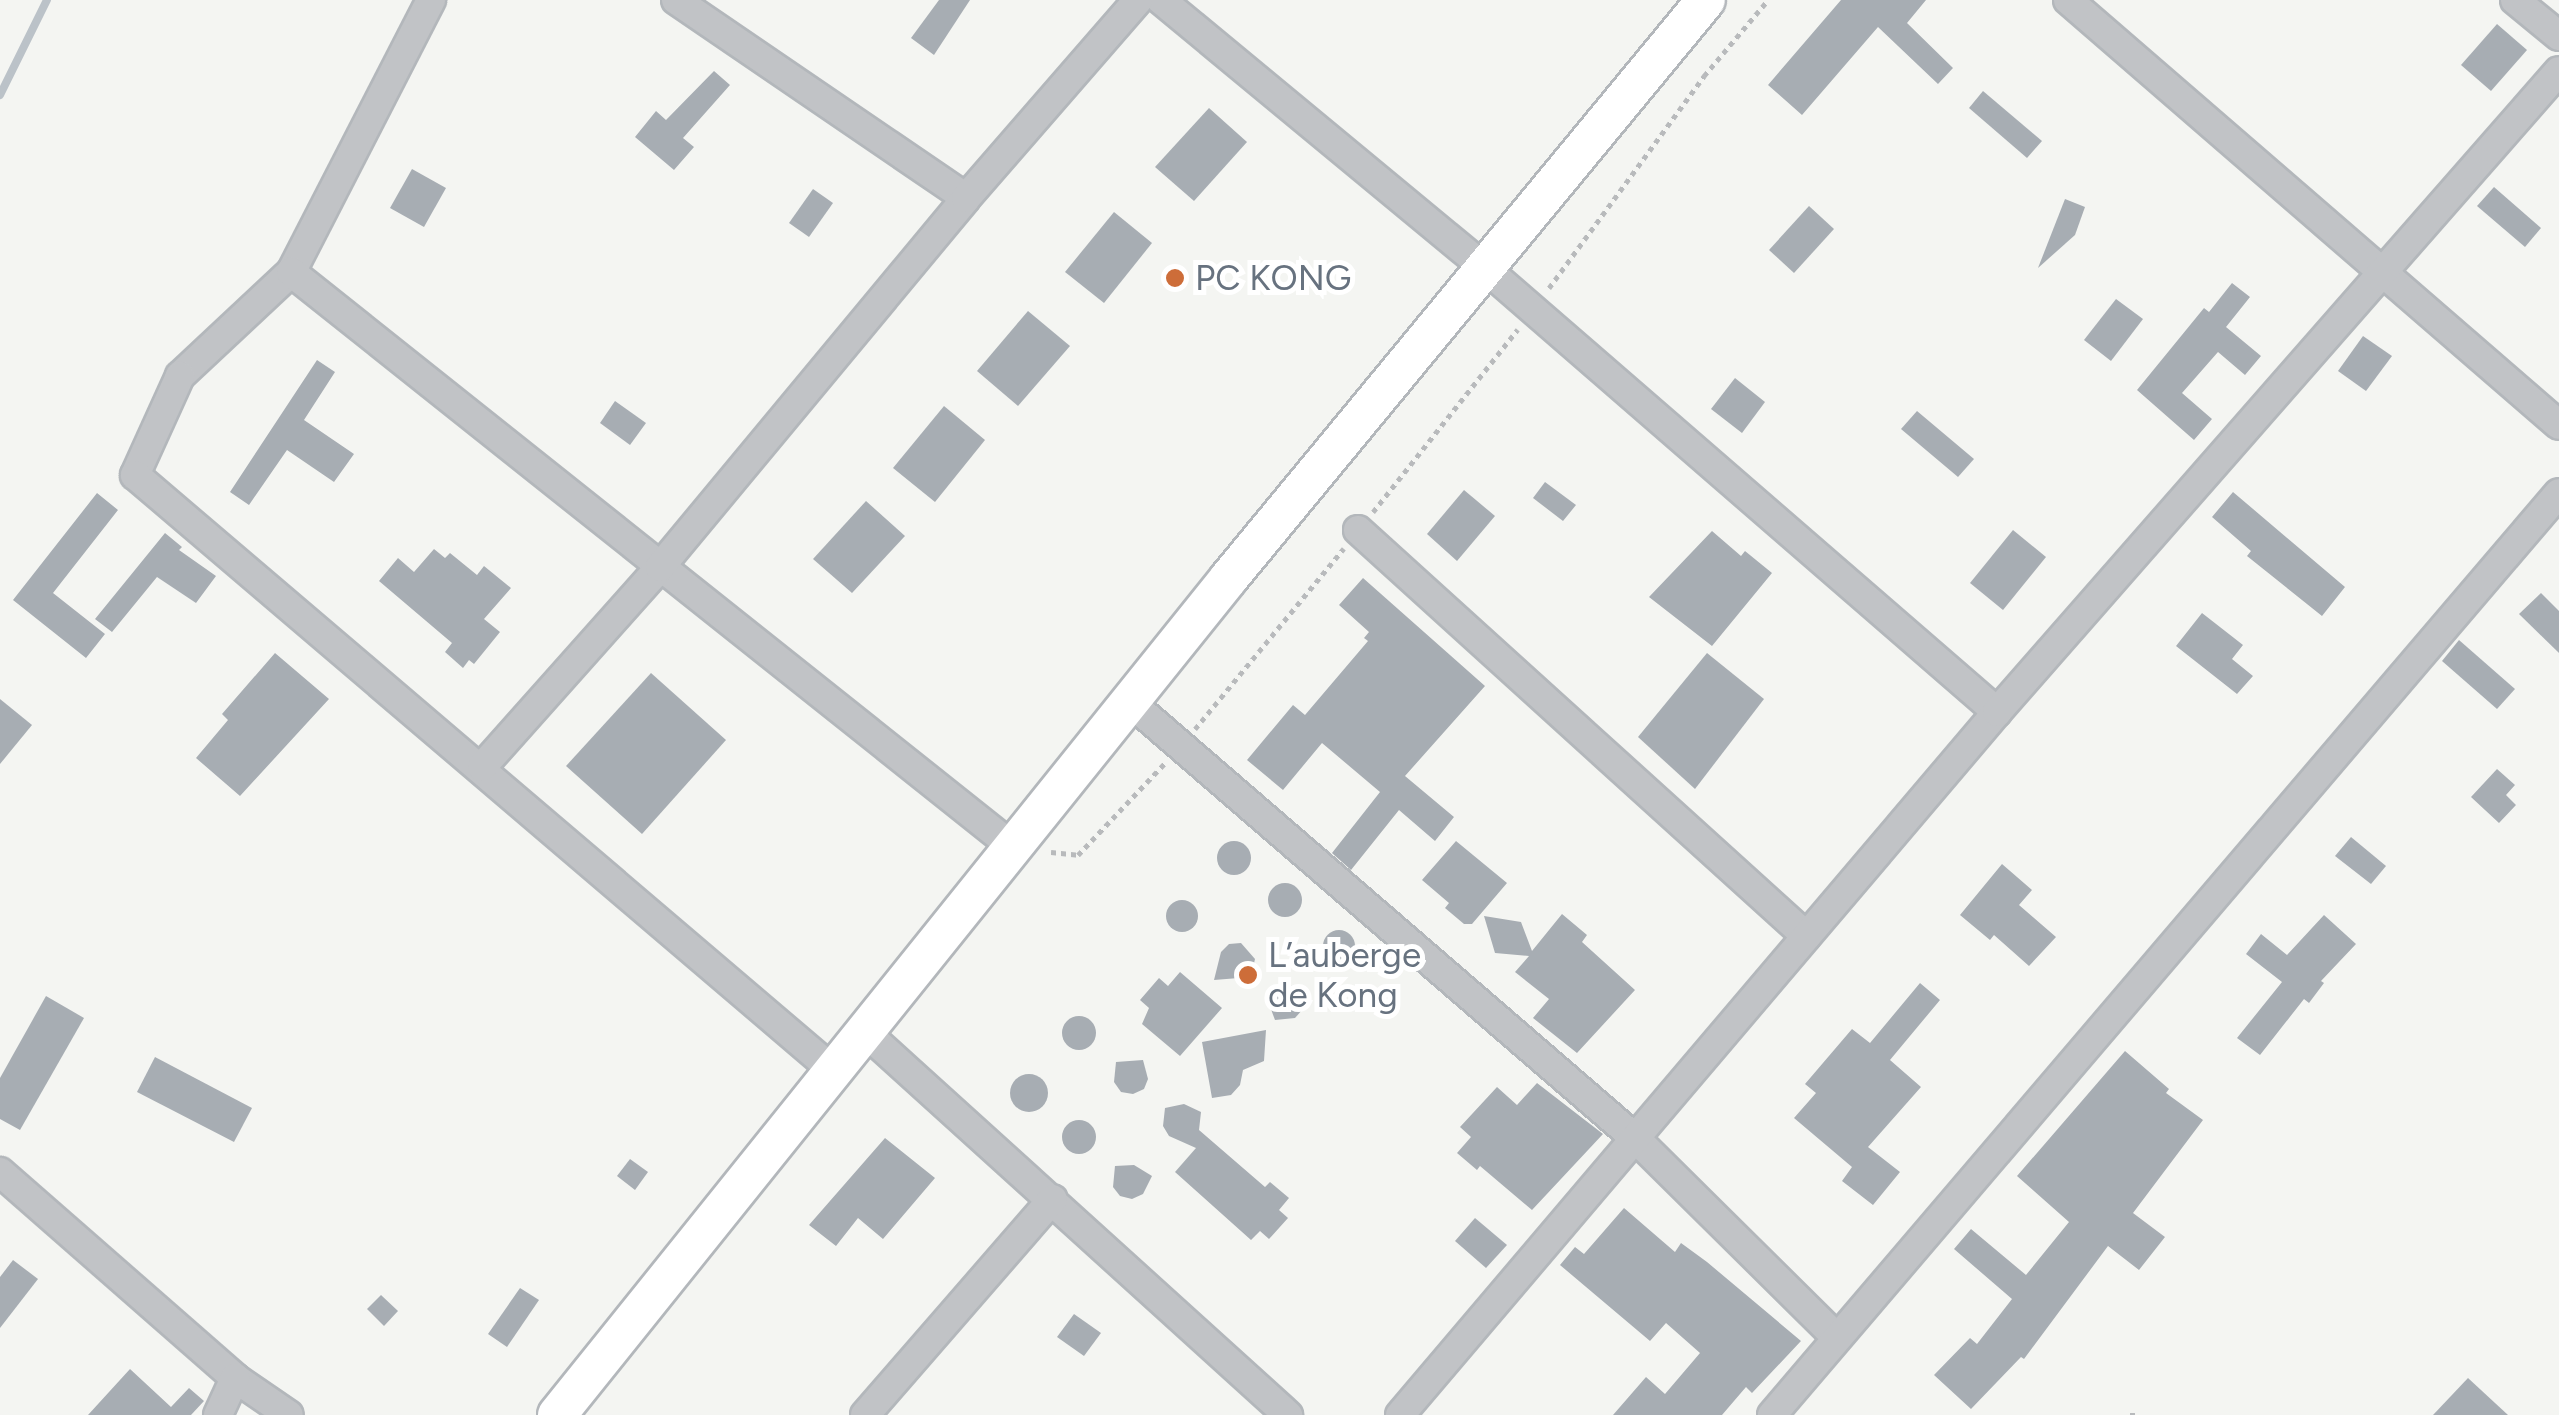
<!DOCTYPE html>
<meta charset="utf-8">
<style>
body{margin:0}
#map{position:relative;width:2559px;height:1415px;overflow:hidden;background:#f4f5f2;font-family:Figtree,sans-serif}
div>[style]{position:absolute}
.stream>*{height:8px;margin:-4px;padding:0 4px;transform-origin:4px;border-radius:4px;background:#bbc2c8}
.building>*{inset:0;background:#a7adb3}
.round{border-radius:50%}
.path>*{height:5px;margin-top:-2.5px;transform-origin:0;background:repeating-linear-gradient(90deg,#b8babc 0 5px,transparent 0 10px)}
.roads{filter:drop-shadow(2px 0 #b3b7bb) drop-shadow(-2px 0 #b3b7bb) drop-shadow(0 2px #b3b7bb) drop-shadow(0 -2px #b3b7bb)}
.street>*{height:28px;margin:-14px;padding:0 14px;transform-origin:14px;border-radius:14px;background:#c1c3c6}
.secondary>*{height:38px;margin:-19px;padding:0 19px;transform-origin:19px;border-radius:19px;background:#fff}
.dots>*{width:28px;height:28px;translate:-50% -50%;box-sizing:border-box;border:5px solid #fff;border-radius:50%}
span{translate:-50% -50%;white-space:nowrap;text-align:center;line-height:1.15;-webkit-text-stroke:10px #fff;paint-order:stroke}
.poi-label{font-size:35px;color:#67727f}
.left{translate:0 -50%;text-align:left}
</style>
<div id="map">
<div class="stream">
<div style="left:0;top:95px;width:106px;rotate:-63.7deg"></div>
</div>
<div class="building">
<div style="clip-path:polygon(939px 0,970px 0,934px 55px,911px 38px)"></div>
<div style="clip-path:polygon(1841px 0,1926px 0,1907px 23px,1953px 68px,1938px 84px,1878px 27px,1802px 115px,1768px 85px)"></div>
<div style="clip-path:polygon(2497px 24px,2527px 50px,2491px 91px,2461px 65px)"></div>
<div style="clip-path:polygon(714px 71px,730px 85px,683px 138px,694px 147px,674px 170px,635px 137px,656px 111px,666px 120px)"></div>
<div style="clip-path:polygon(1983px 91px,2042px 141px,2027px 158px,1969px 108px)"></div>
<div style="clip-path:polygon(1209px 108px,1247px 142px,1194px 201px,1155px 167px)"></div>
<div style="clip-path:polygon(412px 169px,446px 188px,424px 227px,390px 208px)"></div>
<div style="clip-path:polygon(2494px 187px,2541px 228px,2525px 247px,2477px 206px)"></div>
<div style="clip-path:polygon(813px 189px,833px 203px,809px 237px,789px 223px)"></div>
<div style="clip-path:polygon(2065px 199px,2085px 207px,2075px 235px,2038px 268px)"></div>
<div style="clip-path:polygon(1809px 206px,1834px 229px,1794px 273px,1769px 250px)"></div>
<div style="clip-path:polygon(1114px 212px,1152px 243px,1104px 303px,1065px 272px)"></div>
<div style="clip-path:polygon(2232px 283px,2250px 297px,2226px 327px,2261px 356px,2245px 375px,2218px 352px,2182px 393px,2212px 419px,2194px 440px,2137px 390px,2204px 308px,2209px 312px)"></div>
<div style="clip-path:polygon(2116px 299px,2143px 319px,2111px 361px,2084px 340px)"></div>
<div style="clip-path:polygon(1028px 311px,1070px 346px,1018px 406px,977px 371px)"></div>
<div style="clip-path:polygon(2363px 336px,2392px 356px,2366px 391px,2338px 371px)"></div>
<div style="clip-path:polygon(317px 360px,335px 372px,304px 420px,354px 454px,334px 482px,287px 450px,249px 505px,230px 492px)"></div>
<div style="clip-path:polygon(1735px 378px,1765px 402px,1742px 433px,1711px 409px)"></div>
<div style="clip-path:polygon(615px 401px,646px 423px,630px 445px,600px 423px)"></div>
<div style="clip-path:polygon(944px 406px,985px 440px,935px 502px,893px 468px)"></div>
<div style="clip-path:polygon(1917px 411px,1974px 459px,1958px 477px,1901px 429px)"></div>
<div style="clip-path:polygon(1545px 482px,1576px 505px,1563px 521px,1533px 498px)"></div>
<div style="clip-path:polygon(1464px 490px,1495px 516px,1457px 561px,1427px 534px)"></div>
<div style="clip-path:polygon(2233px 492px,2345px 587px,2322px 616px,2247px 556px,2251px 551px,2212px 517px)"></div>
<div style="clip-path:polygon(97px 493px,118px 510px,53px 593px,105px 634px,86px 658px,13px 600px)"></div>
<div style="clip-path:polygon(866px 501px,905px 536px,852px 593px,813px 559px)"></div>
<div style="clip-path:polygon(2013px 530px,2046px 557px,2003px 610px,1970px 583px)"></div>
<div style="clip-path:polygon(1712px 531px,1741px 556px,1745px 551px,1772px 573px,1712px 646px,1649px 597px)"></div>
<div style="clip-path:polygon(165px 533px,182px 547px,179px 550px,216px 576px,196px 603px,157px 577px,112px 632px,95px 619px)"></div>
<div style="clip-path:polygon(434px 549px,445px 558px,450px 553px,477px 575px,484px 566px,511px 588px,484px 619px,500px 632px,474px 664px,469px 660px,463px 668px,445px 652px,452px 643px,379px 581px,398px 558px,414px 572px)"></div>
<div style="clip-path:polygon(1363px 578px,1485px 686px,1405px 776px,1454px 817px,1435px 841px,1399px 810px,1351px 870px,1332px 853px,1380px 792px,1322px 743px,1283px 790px,1247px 760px,1293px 705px,1305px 715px,1368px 641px,1364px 638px,1369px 632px,1339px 605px)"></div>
<div style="clip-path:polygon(2541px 593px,2559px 611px,2559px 653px,2519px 614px)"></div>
<div style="clip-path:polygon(2202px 613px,2243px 645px,2232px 659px,2253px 676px,2237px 694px,2176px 646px)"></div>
<div style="clip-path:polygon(2459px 640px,2515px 689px,2497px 709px,2442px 661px)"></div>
<div style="clip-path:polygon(275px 653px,329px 699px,240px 796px,196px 758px,228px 720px,222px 714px)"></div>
<div style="clip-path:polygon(1707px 653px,1764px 699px,1695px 789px,1638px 737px)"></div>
<div style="clip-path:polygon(651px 673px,726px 740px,642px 834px,566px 766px)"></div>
<div style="clip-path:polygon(0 699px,32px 725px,0 764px)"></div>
<div style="clip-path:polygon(2497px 769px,2515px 785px,2506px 795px,2516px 805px,2499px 823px,2471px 797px)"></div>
<div style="clip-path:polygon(2351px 837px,2386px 866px,2371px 884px,2335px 856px)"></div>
<div class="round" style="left:1217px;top:841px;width:34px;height:34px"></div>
<div style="clip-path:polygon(1456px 841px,1507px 883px,1472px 924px,1464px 924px,1445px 908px,1449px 903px,1422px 880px)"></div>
<div style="clip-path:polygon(2002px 864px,2032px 890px,2019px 905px,2056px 937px,2029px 966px,1994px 935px,1990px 940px,1960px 915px)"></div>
<div class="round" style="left:1268px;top:883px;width:34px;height:34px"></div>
<div class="round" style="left:1166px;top:900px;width:32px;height:32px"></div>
<div style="clip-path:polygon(1562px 914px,1587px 935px,1582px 942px,1635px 990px,1577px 1053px,1533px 1018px,1549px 999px,1515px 972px,1529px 956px,1495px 953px,1484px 916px,1521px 922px,1532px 951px)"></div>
<div style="clip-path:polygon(2324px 915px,2356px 944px,2321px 981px,2324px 983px,2309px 1003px,2304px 999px,2260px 1055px,2237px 1038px,2282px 982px,2246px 954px,2261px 934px,2287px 955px)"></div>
<div class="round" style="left:1323px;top:930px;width:32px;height:32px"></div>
<div style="clip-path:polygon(1241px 943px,1255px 959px,1251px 977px,1214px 980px,1221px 952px,1229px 944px)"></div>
<div style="clip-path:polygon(1180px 972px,1222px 1008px,1180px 1056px,1142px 1024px,1149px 1008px,1140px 1000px,1159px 978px,1168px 986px)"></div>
<div style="clip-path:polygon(1920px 983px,1940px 1000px,1890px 1060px,1921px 1087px,1868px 1147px,1900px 1172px,1873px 1205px,1842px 1181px,1852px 1167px,1794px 1118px,1816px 1093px,1805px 1084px,1852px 1029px,1870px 1043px)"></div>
<div style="clip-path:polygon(1284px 984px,1296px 987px,1304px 997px,1303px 1009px,1295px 1018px,1275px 1020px,1268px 1001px,1273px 990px)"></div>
<div style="clip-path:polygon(46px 996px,84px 1018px,20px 1130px,0 1119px,0 1078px)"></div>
<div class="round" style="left:1062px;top:1016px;width:34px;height:34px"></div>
<div style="clip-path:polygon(1266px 1030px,1264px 1061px,1243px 1070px,1240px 1085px,1231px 1095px,1212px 1098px,1202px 1042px)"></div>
<div style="clip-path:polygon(2125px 1051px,2169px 1089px,2166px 1093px,2203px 1120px,2133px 1213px,2165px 1237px,2139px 1270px,2108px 1246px,2024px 1359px,2021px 1357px,1971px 1409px,1934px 1375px,1970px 1338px,1977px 1344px,2012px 1299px,1954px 1249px,1971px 1229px,2026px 1275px,2069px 1222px,2017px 1176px)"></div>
<div style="clip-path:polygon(155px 1057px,252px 1108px,234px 1142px,137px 1092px)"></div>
<div style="clip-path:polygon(1143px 1060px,1148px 1079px,1144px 1089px,1133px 1094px,1121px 1092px,1114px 1082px,1116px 1062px)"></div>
<div class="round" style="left:1010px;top:1074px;width:38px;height:38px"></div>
<div style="clip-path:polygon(1537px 1083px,1603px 1134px,1532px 1210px,1480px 1166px,1477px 1170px,1457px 1153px,1471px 1137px,1460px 1127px,1497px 1087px,1517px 1105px)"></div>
<div style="clip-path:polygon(1184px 1104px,1201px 1112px,1199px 1130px,1265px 1187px,1270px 1182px,1289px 1198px,1279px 1210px,1288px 1218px,1269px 1239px,1260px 1231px,1251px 1240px,1175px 1172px,1196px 1148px,1169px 1136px,1163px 1126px,1165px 1108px)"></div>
<div class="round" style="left:1062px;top:1120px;width:34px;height:34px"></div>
<div style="clip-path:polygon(885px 1138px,935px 1178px,883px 1239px,858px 1218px,836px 1246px,809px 1225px)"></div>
<div style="clip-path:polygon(630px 1159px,648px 1172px,635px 1190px,617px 1176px)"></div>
<div style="clip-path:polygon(1134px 1165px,1152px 1176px,1143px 1194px,1132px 1199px,1120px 1196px,1113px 1187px,1115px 1166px)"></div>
<div style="clip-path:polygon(1624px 1208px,1675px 1252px,1681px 1243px,1707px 1262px,1801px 1341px,1752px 1393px,1746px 1387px,1722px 1415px,1613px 1415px,1646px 1377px,1665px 1394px,1700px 1353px,1666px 1323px,1650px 1341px,1560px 1265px,1575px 1247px,1584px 1254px)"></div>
<div style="clip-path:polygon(1475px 1218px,1507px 1245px,1486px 1268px,1455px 1241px)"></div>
<div style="clip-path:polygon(13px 1260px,38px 1279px,0 1328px,0 1277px)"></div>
<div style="clip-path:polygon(520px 1288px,539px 1300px,507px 1347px,488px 1334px)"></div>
<div style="clip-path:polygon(381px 1295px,398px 1311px,384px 1326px,367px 1309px)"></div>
<div style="clip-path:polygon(1074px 1314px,1101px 1333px,1084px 1356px,1057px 1337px)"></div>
<div style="clip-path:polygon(130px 1369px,171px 1407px,189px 1388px,204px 1401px,191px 1415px,88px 1415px)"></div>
<div style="clip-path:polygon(2468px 1378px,2508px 1415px,2433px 1415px)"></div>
</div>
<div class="path">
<div style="left:1549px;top:288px;width:263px;rotate:-53.8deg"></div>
<div style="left:1704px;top:76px;width:99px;rotate:-49.9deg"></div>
<div style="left:1373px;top:512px;width:233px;rotate:-51.6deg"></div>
<div style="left:1195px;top:729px;width:234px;rotate:-50.5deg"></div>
<div style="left:1051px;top:852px;width:27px;rotate:6deg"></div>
<div style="left:1078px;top:855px;width:127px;rotate:-46.6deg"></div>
<div style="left:2130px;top:1415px;width:6px"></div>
</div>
<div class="roads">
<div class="street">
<div style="left:431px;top:0;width:306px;rotate:117.2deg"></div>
<div style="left:291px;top:272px;width:152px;rotate:136.9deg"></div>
<div style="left:180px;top:376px;width:109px;rotate:114.4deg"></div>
<div style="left:135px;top:475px;width:919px;rotate:40.45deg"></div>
<div style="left:676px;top:0;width:351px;rotate:34.3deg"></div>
<div style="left:1161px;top:0;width:420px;rotate:39.6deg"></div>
<div style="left:1485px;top:268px;width:678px;rotate:40.93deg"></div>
<div style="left:2068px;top:0;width:649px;rotate:40.88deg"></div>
<div style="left:2515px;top:0;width:57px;rotate:39.3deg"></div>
<div style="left:291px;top:272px;width:923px;rotate:38.53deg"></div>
<div style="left:1358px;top:530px;width:605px;rotate:42.18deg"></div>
<div style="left:1130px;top:702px;width:667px;rotate:40.81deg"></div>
<div style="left:1635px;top:1138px;width:284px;rotate:44.7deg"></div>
<div style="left:482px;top:767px;width:268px;rotate:-48.3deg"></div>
<div style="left:660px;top:567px;width:479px;rotate:-50.3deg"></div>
<div style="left:966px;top:198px;width:262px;rotate:-49deg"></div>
<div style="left:865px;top:1032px;width:571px;rotate:42.16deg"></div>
<div style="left:0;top:1172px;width:313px;rotate:41.2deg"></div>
<div style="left:235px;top:1378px;width:65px;rotate:34.4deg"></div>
<div style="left:218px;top:1415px;width:41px;rotate:-65.3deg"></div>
<div style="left:865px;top:1415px;width:286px;rotate:-49deg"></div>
<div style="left:1400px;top:1415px;width:922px;rotate:-49.66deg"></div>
<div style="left:1997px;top:712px;width:852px;rotate:-48.76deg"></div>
<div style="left:1772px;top:1415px;width:1212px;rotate:-49.52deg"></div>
</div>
<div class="secondary">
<div style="left:557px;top:1415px;width:1073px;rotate:-51.24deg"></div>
<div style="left:1229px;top:578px;width:749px;rotate:-50.47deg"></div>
</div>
</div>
<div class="dots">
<div style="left:1175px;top:278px;background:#cd6d39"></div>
<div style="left:1248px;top:975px;background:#cd6d39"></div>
</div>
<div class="poi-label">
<span class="left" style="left:1195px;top:278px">PC KONG</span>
<span class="left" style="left:1268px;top:975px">L’auberge<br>de Kong</span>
</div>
</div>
